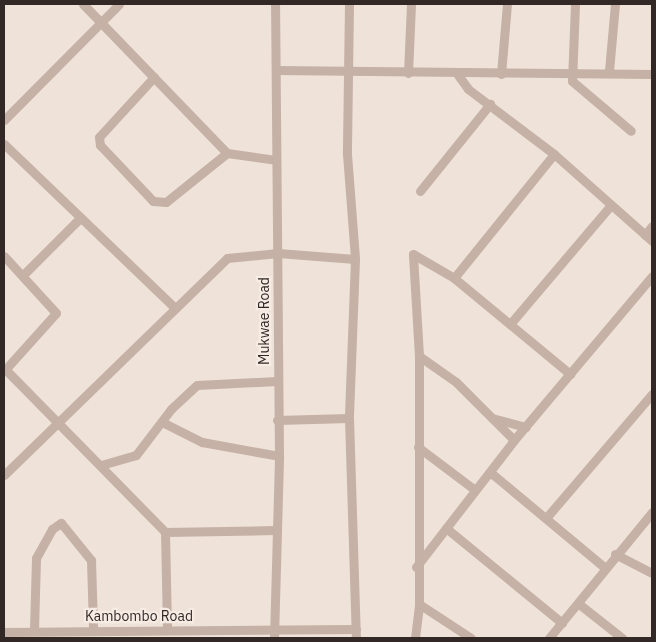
<!DOCTYPE html>
<style>
body{margin:0}
#map{position:relative;width:656px;height:642px;overflow:hidden;background:#efe2d8;font-family:"IBM Plex Sans",sans-serif}
div>[style]{position:absolute}
.minor>*{height:9px;margin:-4.5px;padding:0 4.5px;transform-origin:4.5px;border-radius:4.5px;background:#c5b1a5}
span{translate:-50% -50%;white-space:nowrap;text-align:center;line-height:1.15;-webkit-text-stroke:4.5px #f7ece4;paint-order:stroke}
.street-label{font-size:14px;color:#322826}
.frame{position:absolute;inset:0;border:5px solid #322826;pointer-events:none}
</style>
<div id="map">
<div class="minor">
<div style="left:83px;top:4px;width:207px;rotate:46deg"></div>
<div style="left:227px;top:153px;width:49px;rotate:8.1deg"></div>
<div style="left:349px;top:4px;width:150px;rotate:90.8deg"></div>
<div style="left:347px;top:154px;width:105px;rotate:85.6deg"></div>
<div style="left:355px;top:259px;width:159px;rotate:92.2deg"></div>
<div style="left:349px;top:418px;width:220px;rotate:88.2deg"></div>
<div style="left:575px;top:4px;width:77px;rotate:92.2deg"></div>
<div style="left:572px;top:81px;width:77px;rotate:40.3deg"></div>
<div style="left:276px;top:70px;width:376px;rotate:0.6deg"></div>
<div style="left:609px;top:71px;width:67px;rotate:-84.9deg"></div>
<div style="left:408px;top:73px;width:69px;rotate:-87.5deg"></div>
<div style="left:501px;top:74px;width:70px;rotate:-85.1deg"></div>
<div style="left:458px;top:75px;width:17px;rotate:54deg"></div>
<div style="left:468px;top:89px;width:108px;rotate:37.1deg"></div>
<div style="left:554px;top:154px;width:131px;rotate:41.6deg"></div>
<div style="left:154px;top:77px;width:81px;rotate:132.5deg"></div>
<div style="left:99px;top:137px;width:8px;rotate:83deg"></div>
<div style="left:100px;top:145px;width:77px;rotate:46.6deg"></div>
<div style="left:153px;top:201px;width:13px;rotate:4deg"></div>
<div style="left:166px;top:202px;width:78px;rotate:-38.8deg"></div>
<div style="left:4px;top:120px;width:163px;rotate:-45.2deg"></div>
<div style="left:4px;top:144px;width:234px;rotate:43.8deg"></div>
<div style="left:420px;top:191px;width:112px;rotate:-51.2deg"></div>
<div style="left:645px;top:235px;width:11px;rotate:-52deg"></div>
<div style="left:4px;top:256px;width:77px;rotate:47.6deg"></div>
<div style="left:56px;top:313px;width:78px;rotate:131.9deg"></div>
<div style="left:23px;top:275px;width:81px;rotate:-45deg"></div>
<div style="left:454px;top:278px;width:159px;rotate:-51.1deg"></div>
<div style="left:510px;top:324px;width:155px;rotate:-49.7deg"></div>
<div style="left:419px;top:356px;width:45px;rotate:35.1deg"></div>
<div style="left:456px;top:382px;width:82px;rotate:45deg"></div>
<div style="left:6px;top:370px;width:227px;rotate:45.5deg"></div>
<div style="left:165px;top:532px;width:98px;rotate:88.8deg"></div>
<div style="left:492px;top:418px;width:35px;rotate:15deg"></div>
<div style="left:277px;top:420px;width:72px;rotate:-1.6deg"></div>
<div style="left:162px;top:422px;width:45px;rotate:26.6deg"></div>
<div style="left:202px;top:442px;width:78px;rotate:10.3deg"></div>
<div style="left:418px;top:447px;width:71px;rotate:37deg"></div>
<div style="left:101px;top:465px;width:36px;rotate:-16deg"></div>
<div style="left:136px;top:455px;width:58px;rotate:-52.7deg"></div>
<div style="left:171px;top:409px;width:35px;rotate:-43deg"></div>
<div style="left:197px;top:385px;width:80px;rotate:-2.9deg"></div>
<div style="left:490px;top:472px;width:148px;rotate:39.8deg"></div>
<div style="left:4px;top:475px;width:311px;rotate:-44.2deg"></div>
<div style="left:227px;top:258px;width:51px;rotate:-5.6deg"></div>
<div style="left:278px;top:253px;width:77px;rotate:4.5deg"></div>
<div style="left:546px;top:518px;width:163px;rotate:-49.5deg"></div>
<div style="left:446px;top:528px;width:150px;rotate:39.3deg"></div>
<div style="left:165px;top:532px;width:110px;rotate:-1deg"></div>
<div style="left:615px;top:554px;width:42px;rotate:27.2deg"></div>
<div style="left:416px;top:567px;width:160px;rotate:-52.3deg"></div>
<div style="left:514px;top:440px;width:214px;rotate:-49.9deg"></div>
<div style="left:419px;top:604px;width:62px;rotate:33.2deg"></div>
<div style="left:579px;top:604px;width:55px;rotate:38.3deg"></div>
<div style="left:34px;top:630px;width:72px;rotate:-88.4deg"></div>
<div style="left:36px;top:558px;width:33px;rotate:-61deg"></div>
<div style="left:52px;top:529px;width:11px;rotate:-34deg"></div>
<div style="left:61px;top:523px;width:48px;rotate:51deg"></div>
<div style="left:91px;top:560px;width:69px;rotate:88.3deg"></div>
<div style="left:4px;top:632px;width:352px;rotate:-0.5deg"></div>
<div style="left:274px;top:638px;width:182px;rotate:-88.4deg"></div>
<div style="left:279px;top:456px;width:452px;rotate:-90.5deg"></div>
<div style="left:415px;top:638px;width:34px;rotate:-83deg"></div>
<div style="left:419px;top:604px;width:248px;rotate:-90deg"></div>
<div style="left:419px;top:356px;width:102px;rotate:-93.4deg"></div>
<div style="left:413px;top:254px;width:48px;rotate:30.3deg"></div>
<div style="left:454px;top:278px;width:151px;rotate:39.6deg"></div>
<div style="left:549px;top:638px;width:163px;rotate:-50.7deg"></div>
</div>
<div class="street-label">
<span style="left:264px;top:321px;rotate:-90deg">Mukwae Road</span>
<span style="left:139px;top:616px">Kambombo Road</span>
</div>
<div class="frame"></div>
</div>
